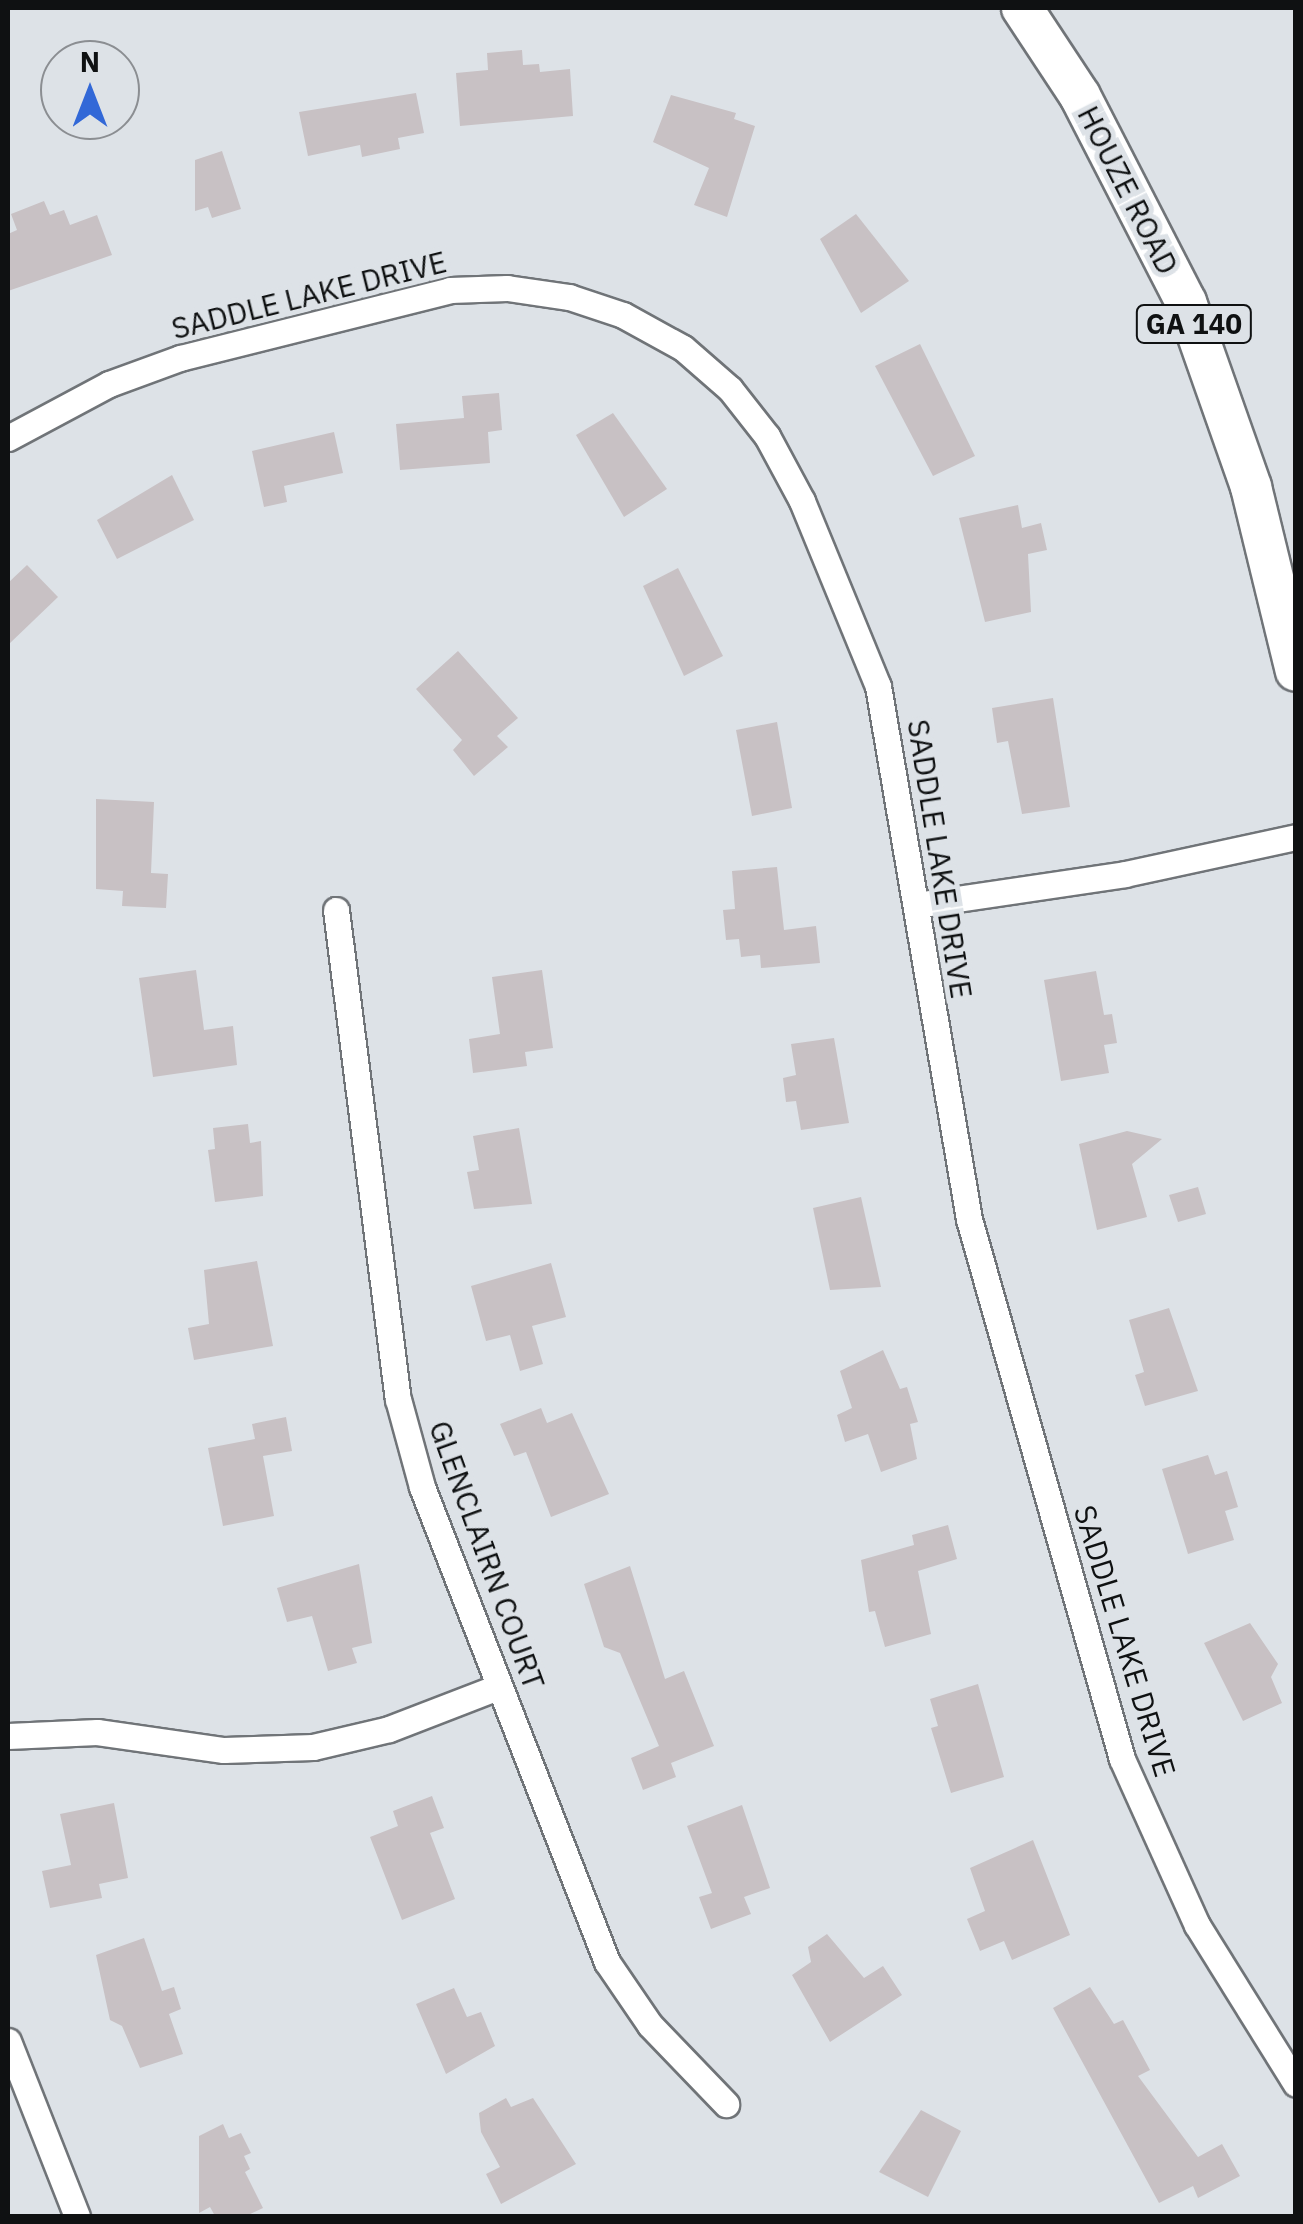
<!DOCTYPE html>
<style>
body{margin:0}
#map{position:relative;width:1303px;height:2224px;overflow:hidden;background:#dde2e7;font-family:"IBM Plex Sans",sans-serif}
div>[style]{position:absolute}
.building>*{inset:0;background:#c8c1c4}
.roads{filter:drop-shadow(2px 0 #707478) drop-shadow(-2px 0 #707478) drop-shadow(0 2px #707478) drop-shadow(0 -2px #707478)}
.minor>*{height:25px;margin:-12.5px;padding:0 12.5px;transform-origin:12.5px;border-radius:12.5px;background:#fff}
.primary>*{height:40px;margin:-20px;padding:0 20px;transform-origin:20px;border-radius:20px;background:#fff}
span{translate:-50% -50%;white-space:nowrap;text-align:center;line-height:1.15;-webkit-text-stroke:10px #dde2e7;paint-order:stroke}
.shield-label span{padding:2px 8px;background:#dde2e7;border:2px solid;border-radius:8px;-webkit-text-stroke-width:0}
.shield-label{font-size:28px;color:#0f1112;font-weight:700}
.street-label{font-size:30px;color:#0f1112}
.frame{position:absolute;inset:0;border:10px solid #0f1112;pointer-events:none}
.north{position:absolute;left:40px;top:40px;width:100px;height:100px;box-sizing:border-box;background:#dde2e7;border:2px solid #8b8e92;border-radius:50%;rotate:0deg;font-size:28px;font-weight:700;line-height:40px;text-align:center;color:#0f1112}
.north::after{content:'';display:block;margin:auto;width:35px;height:45px;background:#3268d7;clip-path:polygon(50% 0,100% 100%,50% 72%,0 100%)}
</style>
<div id="map">
<div class="building">
<div style="clip-path:polygon(522px 50px,523px 65px,539px 64px,540px 72px,570px 69px,573px 116px,460px 126px,456px 73px,488px 70px,487px 53px)"></div>
<div style="clip-path:polygon(416px 93px,424px 133px,398px 138px,400px 149px,362px 157px,360px 145px,308px 156px,299px 112px)"></div>
<div style="clip-path:polygon(671px 95px,736px 113px,734px 119px,755px 126px,727px 217px,694px 205px,709px 168px,653px 142px)"></div>
<div style="clip-path:polygon(222px 151px,241px 209px,212px 218px,208px 207px,195px 211px,195px 160px)"></div>
<div style="clip-path:polygon(44px 201px,50px 215px,64px 210px,70px 225px,97px 215px,112px 255px,8px 291px,8px 234px,17px 230px,11px 214px)"></div>
<div style="clip-path:polygon(856px 214px,909px 281px,861px 313px,820px 239px)"></div>
<div style="clip-path:polygon(920px 344px,975px 456px,933px 476px,875px 366px)"></div>
<div style="clip-path:polygon(499px 393px,502px 430px,488px 432px,490px 463px,400px 470px,396px 424px,464px 418px,462px 396px)"></div>
<div style="clip-path:polygon(613px 413px,667px 489px,624px 517px,576px 435px)"></div>
<div style="clip-path:polygon(334px 432px,343px 473px,284px 486px,287px 502px,264px 507px,252px 451px)"></div>
<div style="clip-path:polygon(172px 475px,194px 520px,117px 559px,97px 520px)"></div>
<div style="clip-path:polygon(1018px 505px,1022px 528px,1041px 523px,1047px 550px,1028px 554px,1031px 612px,985px 622px,959px 518px)"></div>
<div style="clip-path:polygon(27px 565px,58px 597px,8px 645px,8px 583px)"></div>
<div style="clip-path:polygon(678px 568px,723px 656px,684px 676px,643px 586px)"></div>
<div style="clip-path:polygon(458px 651px,518px 718px,497px 736px,508px 747px,474px 776px,453px 750px,462px 740px,416px 689px)"></div>
<div style="clip-path:polygon(1053px 698px,1070px 807px,1022px 814px,1008px 741px,997px 743px,992px 708px)"></div>
<div style="clip-path:polygon(777px 722px,792px 808px,752px 816px,736px 730px)"></div>
<div style="clip-path:polygon(96px 799px,154px 802px,151px 873px,168px 874px,166px 908px,122px 906px,123px 891px,96px 889px)"></div>
<div style="clip-path:polygon(777px 867px,784px 930px,816px 926px,820px 963px,761px 968px,760px 955px,741px 957px,739px 939px,726px 940px,723px 910px,735px 909px,732px 871px)"></div>
<div style="clip-path:polygon(196px 970px,204px 1030px,233px 1026px,237px 1065px,153px 1077px,139px 978px)"></div>
<div style="clip-path:polygon(542px 970px,553px 1048px,525px 1052px,527px 1066px,473px 1073px,469px 1039px,500px 1034px,492px 977px)"></div>
<div style="clip-path:polygon(1096px 971px,1104px 1015px,1112px 1014px,1117px 1043px,1104px 1045px,1109px 1073px,1061px 1081px,1044px 980px)"></div>
<div style="clip-path:polygon(834px 1038px,849px 1123px,801px 1130px,796px 1101px,786px 1102px,783px 1078px,796px 1075px,791px 1044px)"></div>
<div style="clip-path:polygon(248px 1124px,250px 1143px,261px 1141px,263px 1196px,215px 1202px,208px 1150px,215px 1149px,213px 1128px)"></div>
<div style="clip-path:polygon(519px 1128px,532px 1204px,474px 1209px,467px 1172px,479px 1170px,473px 1136px)"></div>
<div style="clip-path:polygon(1127px 1131px,1162px 1139px,1132px 1164px,1147px 1217px,1097px 1230px,1079px 1144px)"></div>
<div style="clip-path:polygon(1198px 1187px,1206px 1214px,1178px 1222px,1169px 1195px)"></div>
<div style="clip-path:polygon(861px 1197px,881px 1287px,830px 1290px,813px 1208px)"></div>
<div style="clip-path:polygon(257px 1261px,273px 1346px,194px 1360px,188px 1328px,209px 1324px,204px 1270px)"></div>
<div style="clip-path:polygon(551px 1263px,566px 1317px,532px 1326px,543px 1364px,520px 1371px,510px 1335px,486px 1341px,471px 1286px)"></div>
<div style="clip-path:polygon(1169px 1308px,1198px 1391px,1145px 1406px,1135px 1375px,1144px 1372px,1129px 1320px)"></div>
<div style="clip-path:polygon(883px 1350px,900px 1389px,907px 1387px,918px 1422px,910px 1424px,917px 1459px,881px 1472px,868px 1434px,845px 1442px,837px 1415px,852px 1408px,840px 1371px)"></div>
<div style="clip-path:polygon(541px 1408px,547px 1423px,572px 1413px,609px 1494px,551px 1517px,526px 1452px,514px 1456px,500px 1424px)"></div>
<div style="clip-path:polygon(286px 1417px,292px 1451px,263px 1456px,274px 1516px,223px 1526px,208px 1448px,255px 1439px,252px 1424px)"></div>
<div style="clip-path:polygon(1208px 1455px,1215px 1475px,1227px 1471px,1238px 1507px,1225px 1511px,1234px 1540px,1188px 1554px,1162px 1469px)"></div>
<div style="clip-path:polygon(948px 1525px,957px 1559px,918px 1571px,931px 1634px,885px 1647px,875px 1611px,869px 1612px,861px 1560px,914px 1545px,912px 1535px)"></div>
<div style="clip-path:polygon(359px 1564px,372px 1643px,352px 1648px,357px 1663px,328px 1671px,312px 1616px,287px 1622px,277px 1588px)"></div>
<div style="clip-path:polygon(630px 1566px,665px 1679px,684px 1671px,714px 1746px,671px 1763px,676px 1777px,643px 1790px,631px 1758px,659px 1746px,620px 1653px,604px 1647px,584px 1584px)"></div>
<div style="clip-path:polygon(1250px 1623px,1278px 1664px,1271px 1677px,1282px 1703px,1243px 1721px,1204px 1643px)"></div>
<div style="clip-path:polygon(978px 1684px,1004px 1777px,951px 1793px,931px 1728px,938px 1726px,930px 1699px)"></div>
<div style="clip-path:polygon(432px 1796px,444px 1828px,430px 1833px,455px 1899px,402px 1920px,370px 1837px,398px 1826px,393px 1811px)"></div>
<div style="clip-path:polygon(114px 1803px,128px 1878px,99px 1884px,102px 1898px,50px 1908px,42px 1871px,71px 1865px,60px 1814px)"></div>
<div style="clip-path:polygon(742px 1805px,770px 1888px,744px 1897px,751px 1914px,711px 1929px,699px 1897px,712px 1893px,687px 1826px)"></div>
<div style="clip-path:polygon(1033px 1840px,1070px 1935px,1012px 1960px,1004px 1941px,980px 1951px,967px 1919px,985px 1911px,970px 1868px)"></div>
<div style="clip-path:polygon(827px 1934px,864px 1978px,883px 1966px,902px 1995px,830px 2042px,792px 1975px,811px 1962px,808px 1947px)"></div>
<div style="clip-path:polygon(144px 1938px,162px 1991px,174px 1987px,181px 2009px,169px 2014px,183px 2054px,140px 2068px,122px 2026px,110px 2020px,96px 1955px)"></div>
<div style="clip-path:polygon(1090px 1987px,1114px 2024px,1123px 2020px,1150px 2070px,1138px 2076px,1198px 2157px,1222px 2144px,1240px 2176px,1198px 2198px,1193px 2186px,1159px 2203px,1053px 2008px)"></div>
<div style="clip-path:polygon(454px 1988px,467px 2017px,481px 2012px,495px 2046px,446px 2074px,416px 2004px)"></div>
<div style="clip-path:polygon(506px 2098px,511px 2107px,533px 2098px,576px 2164px,501px 2204px,486px 2174px,500px 2167px,481px 2132px,479px 2113px)"></div>
<div style="clip-path:polygon(921px 2110px,961px 2131px,928px 2197px,879px 2172px)"></div>
<div style="clip-path:polygon(223px 2124px,229px 2138px,241px 2133px,251px 2153px,244px 2156px,250px 2169px,245px 2172px,263px 2208px,246px 2216px,215px 2216px,210px 2207px,199px 2213px,199px 2136px)"></div>
</div>
<div class="roads">
<div class="minor">
<div style="left:8px;top:438px;width:115px;rotate:-28.1deg"></div>
<div style="left:109px;top:384px;width:76px;rotate:-20.1deg"></div>
<div style="left:180px;top:358px;width:278px;rotate:-14.1deg"></div>
<div style="left:450px;top:290px;width:57px;rotate:-2deg"></div>
<div style="left:507px;top:288px;width:63px;rotate:8.3deg"></div>
<div style="left:569px;top:297px;width:57px;rotate:18.4deg"></div>
<div style="left:623px;top:315px;width:68px;rotate:28.8deg"></div>
<div style="left:683px;top:348px;width:62px;rotate:41.1deg"></div>
<div style="left:730px;top:389px;width:60px;rotate:51.8deg"></div>
<div style="left:767px;top:436px;width:74px;rotate:61.7deg"></div>
<div style="left:802px;top:501px;width:200px;rotate:67.7deg"></div>
<div style="left:878px;top:686px;width:541px;rotate:80.31deg"></div>
<div style="left:969px;top:1219px;width:561px;rotate:74.18deg"></div>
<div style="left:1122px;top:1759px;width:182px;rotate:65.7deg"></div>
<div style="left:1197px;top:1925px;width:187px;rotate:58.1deg"></div>
<div style="left:916px;top:905px;width:211px;rotate:-8.4deg"></div>
<div style="left:1125px;top:874px;width:175px;rotate:-12.2deg"></div>
<div style="left:336px;top:910px;width:493px;rotate:82.8deg"></div>
<div style="left:398px;top:1399px;width:91px;rotate:74.7deg"></div>
<div style="left:422px;top:1487px;width:510px;rotate:68.72deg"></div>
<div style="left:607px;top:1962px;width:76px;rotate:55.7deg"></div>
<div style="left:650px;top:2025px;width:110px;rotate:46.1deg"></div>
<div style="left:8px;top:1736px;width:89px;rotate:-2.6deg"></div>
<div style="left:97px;top:1732px;width:128px;rotate:8.1deg"></div>
<div style="left:224px;top:1750px;width:89px;rotate:-1.9deg"></div>
<div style="left:313px;top:1747px;width:78px;rotate:-13.3deg"></div>
<div style="left:389px;top:1729px;width:117px;rotate:-21.1deg"></div>
<div style="left:8px;top:2041px;width:188px;rotate:68.5deg"></div>
</div>
<div class="primary">
<div style="left:1022px;top:8px;width:105px;rotate:56.6deg"></div>
<div style="left:1080px;top:96px;width:232px;rotate:62.8deg"></div>
<div style="left:1186px;top:302px;width:196px;rotate:70.6deg"></div>
<div style="left:1251px;top:487px;width:189px;rotate:76.3deg"></div>
</div>
</div>
<div class="shield-label">
<span style="left:1194px;top:324px">GA 140</span>
</div>
<div class="street-label">
<span style="left:1128px;top:190px;rotate:63deg">HOUZE ROAD</span>
<span style="left:309px;top:295px;rotate:-14deg">SADDLE LAKE DRIVE</span>
<span style="left:940px;top:859px;rotate:81deg">SADDLE LAKE DRIVE</span>
<span style="left:487px;top:1555px;rotate:70deg">GLENCLAIRN COURT</span>
<span style="left:1125px;top:1641px;rotate:73deg">SADDLE LAKE DRIVE</span>
</div>
<div class="frame"></div>
<div class="north">N</div>
</div>
